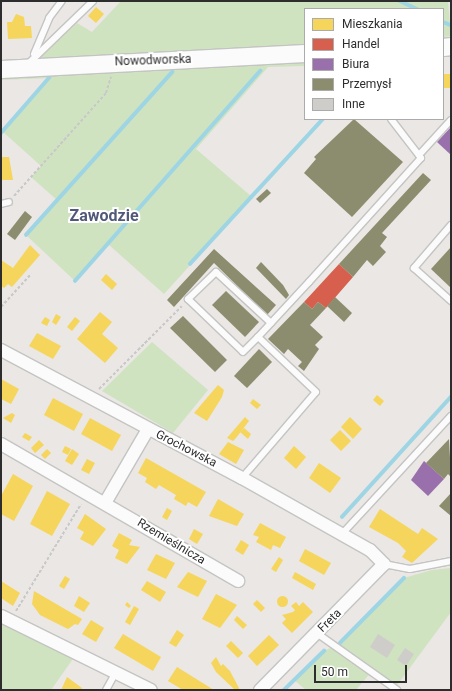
<!DOCTYPE html>
<meta charset="utf-8">
<style>
body{margin:0}
#map{position:relative;width:452px;height:691px;overflow:hidden;background:#eae7e4;font-family:Roboto,sans-serif}
div>[style]{position:absolute}
.green>*{inset:0;background:#cfe3c0}
.homes>*{inset:0;background:#f6d55c}
.round{border-radius:50%}
.shops>*{inset:0;background:#d6604d}
.offices>*{inset:0;background:#9970ab}
.industry>*{inset:0;background:#8c8c6e}
.stream>*{height:3.5px;margin:-1.75px;padding:0 1.75px;transform-origin:1.75px;border-radius:1.75px;background:#9ed5e5}
.building>*{inset:0;background:#cfcdca}
.path>*{height:2px;margin-top:-1px;transform-origin:0;background:repeating-linear-gradient(90deg,#c8c8c8 0 3px,transparent 0 5px)}
.roads{filter:drop-shadow(1px 0 #c4c4c3) drop-shadow(-1px 0 #c4c4c3) drop-shadow(0 1px #c4c4c3) drop-shadow(0 -1px #c4c4c3)}
.lane>*{height:6px;margin:-3px;padding:0 3px;transform-origin:3px;border-radius:3px;background:#fcfbfb}
.street>*{height:12px;margin:-6px;padding:0 6px;transform-origin:6px;border-radius:6px;background:#fcfbfb}
.secondary>*{height:17px;margin:-8.5px;padding:0 8.5px;transform-origin:8.5px;border-radius:8.5px;background:#fcfbfb}
span{translate:-50% -50%;white-space:nowrap;text-align:center;line-height:1.15;-webkit-text-stroke:4px #fff;paint-order:stroke}
.street-label{font-size:12px;color:#2d2d2d}
.district-label{font-size:16px;color:#51597b;font-weight:700}
.frame{position:absolute;inset:0;border:2px solid #2d2d2d;pointer-events:none}
.legend{position:absolute;left:304px;top:8px;width:140px;height:112px;box-sizing:border-box;background:#fff;border:1px solid #ababab;margin:0;padding:5px 7px;list-style:none;font-size:12px;color:#2d2d2d}
.legend li{display:flex;align-items:center;gap:8px;height:20px}
.legend b{width:20px;border:1px solid #ababab}
.scale{position:absolute;left:314px;top:665px;width:93px;height:18px;box-sizing:border-box;border:2px solid #2d2d2d;border-top:0;padding-left:5px;font-size:12px;line-height:14px;white-space:nowrap;color:#2d2d2d;-webkit-text-stroke:3px #fff;paint-order:stroke}
</style>
<div id="map">
<div class="green">
<div style="clip-path:polygon(121px 1px,448px 1px,451px 36px,443px 37px,443px 9px,305px 9px,305px 45px,38px 59px,77px 23px,92px 32px)"></div>
<div style="clip-path:polygon(305px 60px,305px 66px,268px 67px,196px 149px,252px 197px,164px 294px,108px 244px,75px 281px,26px 235px,57px 200px,31px 177px,41px 166px,2px 131px,49px 78px,1px 80px,1px 76px)"></div>
<div style="clip-path:polygon(152px 342px,208px 390px,173px 433px,102px 391px)"></div>
<div style="clip-path:polygon(451px 568px,451px 612px,395px 688px,372px 671px,356px 690px,306px 690px,294px 680px,324px 651px,340px 643px,404px 578px,432px 570px)"></div>
<div style="clip-path:polygon(2px 623px,75px 656px,51px 690px,1px 690px)"></div>
</div>
<div class="homes">
<div style="clip-path:polygon(96px 7px,104px 14px,96px 23px,88px 16px)"></div>
<div style="clip-path:polygon(16px 14px,24px 17px,25px 26px,31px 26px,32px 38px,8px 39px,7px 22px,12px 22px)"></div>
<div style="clip-path:polygon(443px 74px,451px 74px,451px 88px,443px 88px)"></div>
<div style="clip-path:polygon(1px 157px,9px 157px,13px 180px,1px 180px)"></div>
<div style="clip-path:polygon(30px 245px,40px 255px,12px 287px,8px 284px,4px 288px,1px 286px,1px 260px,13px 268px)"></div>
<div style="clip-path:polygon(106px 274px,117px 284px,112px 290px,101px 280px)"></div>
<div style="clip-path:polygon(100px 312px,112px 322px,102px 334px,118px 348px,105px 363px,77px 339px)"></div>
<div style="clip-path:polygon(56px 314px,61px 317px,56px 325px,52px 322px)"></div>
<div style="clip-path:polygon(45px 317px,50px 320px,47px 326px,41px 323px)"></div>
<div style="clip-path:polygon(75px 317px,80px 321px,72px 331px,67px 327px)"></div>
<div style="clip-path:polygon(37px 333px,61px 346px,53px 359px,29px 346px)"></div>
<div style="clip-path:polygon(1px 379px,19px 389px,11px 404px,1px 399px)"></div>
<div style="clip-path:polygon(218px 385px,224px 390px,222px 397px,207px 421px,194px 413px)"></div>
<div style="clip-path:polygon(377px 395px,384px 401px,380px 406px,373px 400px)"></div>
<div style="clip-path:polygon(53px 398px,83px 414px,74px 431px,44px 415px)"></div>
<div style="clip-path:polygon(253px 399px,261px 405px,257px 409px,250px 403px)"></div>
<div style="clip-path:polygon(12px 413px,15px 415px,11px 423px,3px 418px)"></div>
<div style="clip-path:polygon(245px 417px,249px 421px,236px 438px,233px 441px,227px 438px)"></div>
<div style="clip-path:polygon(350px 417px,362px 429px,353px 439px,341px 427px)"></div>
<div style="clip-path:polygon(90px 418px,121px 435px,112px 451px,81px 434px)"></div>
<div style="clip-path:polygon(244px 428px,251px 434px,248px 439px,240px 432px)"></div>
<div style="clip-path:polygon(340px 430px,351px 441px,341px 451px,330px 440px)"></div>
<div style="clip-path:polygon(25px 433px,32px 437px,29px 441px,22px 437px)"></div>
<div style="clip-path:polygon(39px 440px,44px 445px,35px 453px,31px 448px)"></div>
<div style="clip-path:polygon(228px 442px,244px 450px,236px 464px,219px 454px)"></div>
<div style="clip-path:polygon(65px 446px,71px 449px,68px 455px,62px 452px)"></div>
<div style="clip-path:polygon(294px 446px,306px 457px,296px 469px,284px 458px)"></div>
<div style="clip-path:polygon(47px 449px,51px 453px,45px 459px,41px 455px)"></div>
<div style="clip-path:polygon(72px 449px,79px 454px,72px 465px,65px 461px)"></div>
<div style="clip-path:polygon(146px 458px,206px 492px,197px 507px,188px 502px,186px 506px,174px 499px,176px 495px,159px 485px,156px 489px,145px 482px,147px 478px,138px 473px)"></div>
<div style="clip-path:polygon(87px 459px,95px 463px,89px 474px,81px 470px)"></div>
<div style="clip-path:polygon(319px 463px,341px 478px,330px 493px,309px 478px)"></div>
<div style="clip-path:polygon(13px 474px,33px 486px,14px 521px,1px 514px,1px 496px)"></div>
<div style="clip-path:polygon(47px 491px,70px 504px,52px 536px,30px 524px)"></div>
<div style="clip-path:polygon(218px 499px,244px 514px,237px 526px,209px 516px)"></div>
<div style="clip-path:polygon(167px 508px,172px 511px,167px 520px,162px 517px)"></div>
<div style="clip-path:polygon(380px 509px,418px 534px,422px 528px,438px 539px,412px 563px,402px 557px,406px 551px,398px 543px,369px 527px)"></div>
<div style="clip-path:polygon(85px 514px,106px 529px,93px 546px,80px 539px,84px 532px,77px 528px)"></div>
<div style="clip-path:polygon(260px 523px,286px 537px,280px 548px,273px 545px,271px 550px,256px 542px,259px 537px,253px 535px)"></div>
<div style="clip-path:polygon(194px 529px,203px 534px,197px 544px,189px 539px)"></div>
<div style="clip-path:polygon(119px 533px,132px 540px,129px 545px,140px 547px,127px 564px,115px 558px,119px 550px,112px 546px)"></div>
<div style="clip-path:polygon(241px 540px,249px 545px,243px 555px,235px 550px)"></div>
<div style="clip-path:polygon(305px 549px,331px 563px,324px 575px,299px 561px)"></div>
<div style="clip-path:polygon(156px 554px,175px 563px,166px 579px,147px 570px)"></div>
<div style="clip-path:polygon(279px 557px,283px 560px,276px 572px,271px 569px)"></div>
<div style="clip-path:polygon(188px 572px,207px 581px,198px 597px,177px 587px)"></div>
<div style="clip-path:polygon(295px 572px,316px 584px,313px 590px,292px 578px)"></div>
<div style="clip-path:polygon(65px 576px,70px 579px,64px 589px,59px 586px)"></div>
<div style="clip-path:polygon(1px 581px,20px 593px,13px 606px,1px 598px)"></div>
<div style="clip-path:polygon(147px 581px,166px 592px,160px 602px,141px 590px)"></div>
<div style="clip-path:polygon(34px 591px,82px 619px,78px 625px,75px 624px,68px 629px,40px 615px,32px 604px)"></div>
<div style="clip-path:polygon(216px 594px,237px 605px,220px 628px,202px 619px)"></div>
<div class="round" style="left:276.5px;top:595.5px;width:11px;height:11px"></div>
<div style="clip-path:polygon(79px 596px,90px 603px,84px 612px,74px 606px)"></div>
<div style="clip-path:polygon(257px 600px,265px 608px,261px 612px,253px 604px)"></div>
<div style="clip-path:polygon(127px 602px,131px 606px,129px 608px,125px 605px)"></div>
<div style="clip-path:polygon(296px 602px,299px 606px,303px 602px,313px 612px,292px 633px,282px 623px,286px 619px,282px 615px,293px 612px,295px 610px,291px 606px)"></div>
<div style="clip-path:polygon(134px 606px,139px 609px,130px 625px,125px 622px)"></div>
<div style="clip-path:polygon(237px 616px,247px 625px,243px 629px,234px 620px)"></div>
<div style="clip-path:polygon(91px 620px,104px 628px,96px 642px,82px 634px)"></div>
<div style="clip-path:polygon(177px 630px,184px 635px,176px 647px,169px 643px)"></div>
<div style="clip-path:polygon(123px 634px,161px 657px,153px 671px,114px 648px)"></div>
<div style="clip-path:polygon(269px 635px,279px 645px,257px 666px,248px 656px)"></div>
<div style="clip-path:polygon(231px 641px,243px 653px,238px 658px,226px 646px)"></div>
<div style="clip-path:polygon(216px 657px,221px 666px,223px 664px,230px 671px,240px 690px,235px 690px,216px 672px,211px 663px)"></div>
<div style="clip-path:polygon(177px 667px,214px 690px,183px 690px,168px 681px)"></div>
<div style="clip-path:polygon(67px 677px,82px 688px,81px 690px,61px 690px)"></div>
</div>
<div class="shops">
<div style="clip-path:polygon(339px 264px,353px 277px,326px 308px,318px 302px,312px 309px,304px 302px)"></div>
</div>
<div class="offices">
<div style="clip-path:polygon(451px 127px,451px 155px,437px 142px)"></div>
<div style="clip-path:polygon(424px 461px,444px 479px,428px 496px,411px 480px)"></div>
</div>
<div class="industry">
<div style="clip-path:polygon(354px 119px,403px 162px,352px 217px,304px 173px,316px 159px,314px 157px)"></div>
<div style="clip-path:polygon(423px 173px,431px 180px,382px 233px,387px 237px,380px 246px,386px 252px,373px 266px,367px 260px,353px 277px,339px 264px)"></div>
<div style="clip-path:polygon(267px 189px,271px 193px,260px 203px,256px 199px)"></div>
<div style="clip-path:polygon(25px 211px,32px 217px,15px 240px,7px 234px)"></div>
<div style="clip-path:polygon(451px 247px,451px 288px,431px 269px)"></div>
<div style="clip-path:polygon(214px 249px,276px 305px,267px 315px,214px 263px,174px 307px,167px 300px)"></div>
<div style="clip-path:polygon(261px 262px,283px 285px,289px 295px,286px 299px,256px 268px)"></div>
<div style="clip-path:polygon(226px 291px,259px 322px,245px 337px,212px 305px)"></div>
<div style="clip-path:polygon(335px 297px,352px 313px,344px 322px,327px 306px)"></div>
<div style="clip-path:polygon(304px 302px,312px 309px,318px 302px,326px 308px,310px 325px,323px 337px,315px 345px,319px 349px,304px 371px,298px 366px,302px 362px,288px 349px,284px 354px,268px 339px)"></div>
<div style="clip-path:polygon(183px 316px,227px 360px,215px 372px,170px 328px)"></div>
<div style="clip-path:polygon(259px 349px,272px 362px,247px 388px,234px 376px)"></div>
<div style="clip-path:polygon(449px 439px,451px 477px,448px 474px,444px 479px,426px 463px)"></div>
<div style="clip-path:polygon(451px 493px,451px 516px,439px 506px)"></div>
</div>
<div class="stream">
<div style="left:400px;top:1px;width:19px;rotate:25deg"></div>
<div style="left:443px;top:22px;width:9px;rotate:21deg"></div>
<div style="left:1px;top:133px;width:73px;rotate:-48.9deg"></div>
<div style="left:26px;top:235px;width:219px;rotate:-48.1deg"></div>
<div style="left:190px;top:264px;width:197px;rotate:-47.5deg"></div>
<div style="left:75px;top:281px;width:280px;rotate:-48.6deg"></div>
<div style="left:342px;top:517px;width:162px;rotate:-47.8deg"></div>
<div style="left:340px;top:643px;width:91px;rotate:-45.4deg"></div>
<div style="left:284px;top:690px;width:56px;rotate:-44.3deg"></div>
</div>
<div class="building">
<div style="clip-path:polygon(378px 634px,395px 645px,387px 658px,370px 647px)"></div>
<div style="clip-path:polygon(405px 648px,414px 654px,406px 666px,397px 660px)"></div>
</div>
<div class="path">
<div style="left:14px;top:196px;width:138px;rotate:-48.2deg"></div>
<div style="left:106px;top:93px;width:17px;rotate:-73deg"></div>
<div style="left:1px;top:307px;width:45px;rotate:-47.7deg"></div>
<div style="left:99px;top:389px;width:117px;rotate:-45deg"></div>
<div style="left:16px;top:611px;width:125px;rotate:-58.7deg"></div>
</div>
<div class="roads">
<div class="lane">
<div style="left:34px;top:54px;width:39px;rotate:-67deg"></div>
<div style="left:49px;top:18px;width:21px;rotate:-53deg"></div>
<div style="left:27px;top:65px;width:92px;rotate:-44.1deg"></div>
<div style="left:419px;top:155px;width:47px;rotate:-47.6deg"></div>
<div style="left:1px;top:204px;width:8px;rotate:-14deg"></div>
<div style="left:451px;top:225px;width:57px;rotate:130.7deg"></div>
<div style="left:414px;top:268px;width:50px;rotate:41.7deg"></div>
<div style="left:271px;top:323px;width:75px;rotate:-137.2deg"></div>
<div style="left:216px;top:272px;width:39px;rotate:136deg"></div>
<div style="left:188px;top:299px;width:76px;rotate:43.9deg"></div>
<div style="left:243px;top:352px;width:21px;rotate:-45deg"></div>
<div style="left:258px;top:337px;width:75px;rotate:-47.2deg"></div>
<div style="left:309px;top:282px;width:167px;rotate:-47.9deg"></div>
<div style="left:421px;top:158px;width:49px;rotate:-127.6deg"></div>
<div style="left:242px;top:478px;width:113px;rotate:-49.3deg"></div>
<div style="left:316px;top:392px;width:80px;rotate:-136.5deg"></div>
<div style="left:341px;top:535px;width:162px;rotate:-47.3deg"></div>
<div style="left:384px;top:564px;width:26px;rotate:11deg"></div>
<div style="left:410px;top:569px;width:42px;rotate:-11deg"></div>
<div style="left:318px;top:634px;width:97px;rotate:35.3deg"></div>
<div style="left:106px;top:690px;width:21px;rotate:-61deg"></div>
</div>
<div class="street">
<div style="left:1px;top:350px;width:273px;rotate:28deg"></div>
<div style="left:242px;top:478px;width:147px;rotate:29.4deg"></div>
<div style="left:370px;top:550px;width:20px;rotate:45deg"></div>
<div style="left:384px;top:564px;width:177px;rotate:134.5deg"></div>
<div style="left:1px;top:444px;width:274px;rotate:30deg"></div>
<div style="left:105px;top:503px;width:86px;rotate:-59.8deg"></div>
<div style="left:1px;top:616px;width:167px;rotate:26.3deg"></div>
</div>
<div class="secondary">
<div style="left:443px;top:47px;width:8px;rotate:-7deg"></div>
<div style="left:1px;top:69px;width:304px;rotate:-3deg"></div>
</div>
</div>
<div class="street-label">
<span style="left:153px;top:61px;rotate:-2deg">Nowodworska</span>
<span style="left:186px;top:449px;rotate:27deg">Grochowska</span>
<span style="left:171px;top:542px;rotate:31deg">Rzemieślnicza</span>
<span style="left:330px;top:621px;rotate:-45deg">Freta</span>
</div>
<div class="district-label">
<span style="left:104px;top:216px">Zawodzie</span>
</div>
<div class="frame"></div>
<ul class="legend">
<li><b style="height:11px;background:#f6d55c"></b>Mieszkania</li>
<li><b style="height:11px;background:#d6604d"></b>Handel</li>
<li><b style="height:11px;background:#9970ab"></b>Biura</li>
<li><b style="height:11px;background:#8c8c6e"></b>Przemysł</li>
<li><b style="height:11px;background:#cfcdca"></b>Inne</li>
</ul>
<div class="scale">50 m</div>
</div>
